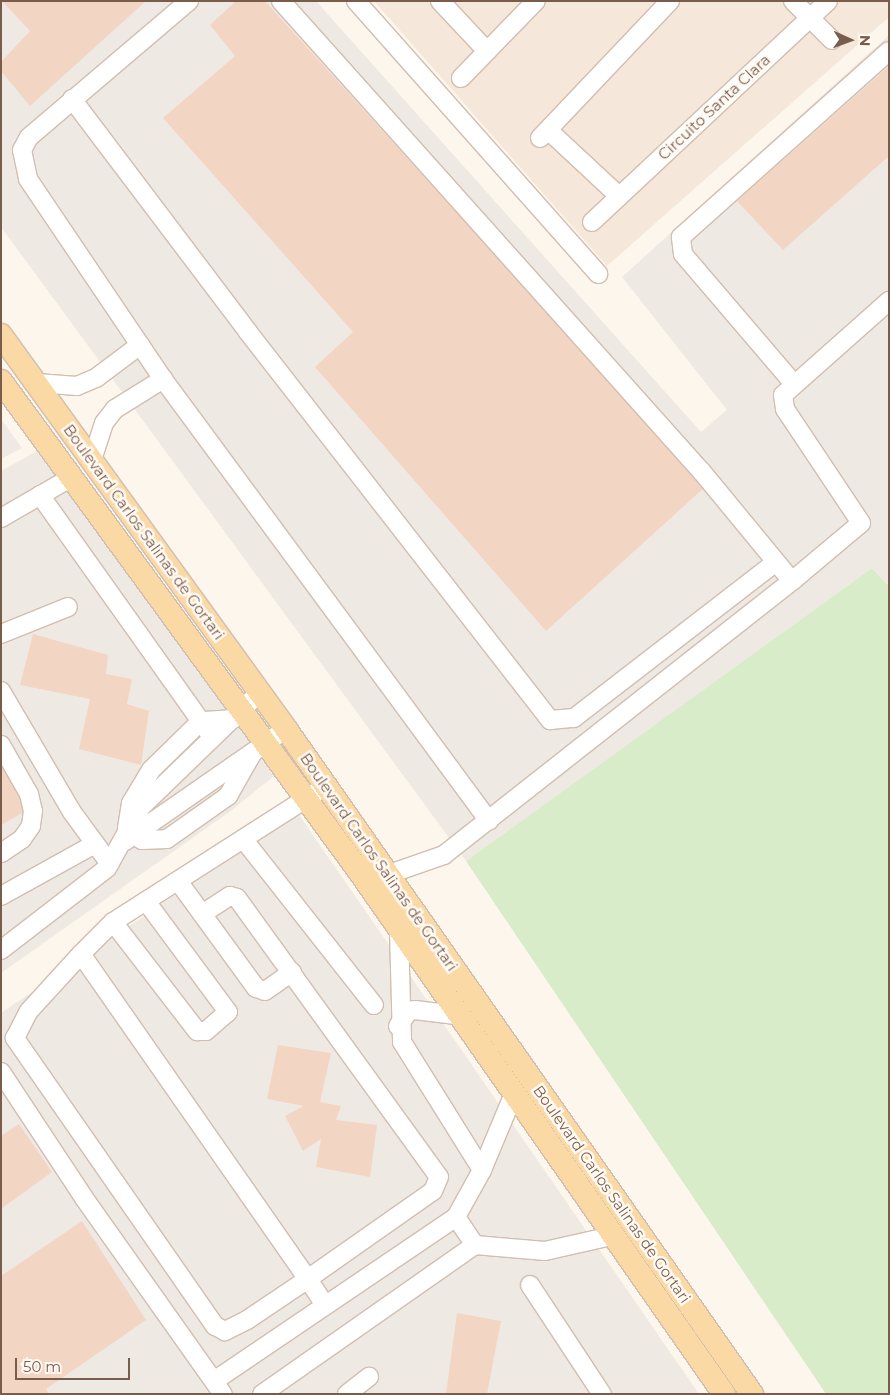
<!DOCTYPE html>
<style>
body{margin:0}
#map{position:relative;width:890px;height:1395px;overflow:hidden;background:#fdf6ec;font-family:Montserrat,sans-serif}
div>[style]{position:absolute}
.residential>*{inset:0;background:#f5e8da}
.industrial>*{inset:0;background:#efe9e4}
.green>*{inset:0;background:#d8ecc9}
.building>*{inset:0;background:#f3d5c3}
.roads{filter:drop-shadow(1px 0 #d1beb0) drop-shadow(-1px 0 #d1beb0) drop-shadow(0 1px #d1beb0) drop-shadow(0 -1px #d1beb0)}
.minor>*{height:18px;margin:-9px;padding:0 9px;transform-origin:9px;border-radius:9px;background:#fff}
.major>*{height:22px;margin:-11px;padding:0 11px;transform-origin:11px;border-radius:11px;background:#fbd9a5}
span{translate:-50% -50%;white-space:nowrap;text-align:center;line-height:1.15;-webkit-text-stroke:5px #fffaf3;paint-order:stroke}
.street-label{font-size:15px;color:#7a5c4d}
.frame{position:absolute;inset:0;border:2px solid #7a5c4d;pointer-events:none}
.north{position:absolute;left:825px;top:15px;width:50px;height:50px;-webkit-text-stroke:4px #fffaf3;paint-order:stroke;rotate:92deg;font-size:14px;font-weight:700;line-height:20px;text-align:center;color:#7a5c4d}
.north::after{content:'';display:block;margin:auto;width:18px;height:22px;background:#7a5c4d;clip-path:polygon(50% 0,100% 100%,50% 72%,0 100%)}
.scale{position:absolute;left:15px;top:1358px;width:115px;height:22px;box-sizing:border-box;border:2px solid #7a5c4d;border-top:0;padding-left:6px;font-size:15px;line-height:18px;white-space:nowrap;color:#7a5c4d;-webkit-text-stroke:4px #fffaf3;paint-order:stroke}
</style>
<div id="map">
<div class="residential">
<div style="clip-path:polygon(374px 1px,889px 1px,889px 17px,607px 266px)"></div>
</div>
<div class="industrial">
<div style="clip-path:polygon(1px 1px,316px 1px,701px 432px,727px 410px,622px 277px,889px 35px,889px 585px,872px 568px,466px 861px,1px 227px)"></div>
<div style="clip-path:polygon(1px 419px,22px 448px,1px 459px)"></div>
<div style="clip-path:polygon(39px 450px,274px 776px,228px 813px,1px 973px,1px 471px)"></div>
<div style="clip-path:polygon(297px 812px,699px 1394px,1px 1394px,1px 1013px)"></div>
</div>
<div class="green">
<div style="clip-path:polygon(872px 568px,889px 586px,889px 1394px,826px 1394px,466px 861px)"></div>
</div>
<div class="building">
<div style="clip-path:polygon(2px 1px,146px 1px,30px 106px,1px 71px,1px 62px,30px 31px)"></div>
<div style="clip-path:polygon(236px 1px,265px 1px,705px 487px,546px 631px,315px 367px,353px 332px,163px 118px,235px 56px,210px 25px)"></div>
<div style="clip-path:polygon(889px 66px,889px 156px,783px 250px,737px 201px)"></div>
<div style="clip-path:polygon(33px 634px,108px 655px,106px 674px,132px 679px,127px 704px,149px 711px,141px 765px,79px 749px,90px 699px,20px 685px)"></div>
<div style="clip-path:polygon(1px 755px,31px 808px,1px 825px)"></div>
<div style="clip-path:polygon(278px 1045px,331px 1053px,320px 1102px,341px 1106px,336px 1120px,377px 1125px,370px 1177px,316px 1167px,321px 1139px,303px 1151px,285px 1116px,304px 1106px,267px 1099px)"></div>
<div style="clip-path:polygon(19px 1124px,52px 1172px,1px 1209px,1px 1136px)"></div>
<div style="clip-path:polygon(82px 1221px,146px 1320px,46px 1389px,49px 1394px,1px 1394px,1px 1276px)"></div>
<div style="clip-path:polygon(457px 1313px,501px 1321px,487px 1394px,446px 1394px)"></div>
</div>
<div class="roads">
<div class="minor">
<div style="left:189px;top:1px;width:210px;rotate:139.6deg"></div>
<div style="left:29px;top:137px;width:15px;rotate:118deg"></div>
<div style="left:22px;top:150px;width:30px;rotate:78deg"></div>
<div style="left:28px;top:179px;width:241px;rotate:56deg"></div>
<div style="left:163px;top:379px;width:549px;rotate:53.59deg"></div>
<div style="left:281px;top:1px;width:632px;rotate:48.21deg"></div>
<div style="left:702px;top:472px;width:141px;rotate:50.5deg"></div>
<div style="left:792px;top:581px;width:443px;rotate:141.8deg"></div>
<div style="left:444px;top:855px;width:58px;rotate:160.9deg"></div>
<div style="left:356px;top:1px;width:365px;rotate:48.4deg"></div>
<div style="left:440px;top:1px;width:69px;rotate:46.8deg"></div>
<div style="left:793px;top:1px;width:55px;rotate:45deg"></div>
<div style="left:461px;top:78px;width:107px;rotate:-45.8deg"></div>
<div style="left:72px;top:99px;width:292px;rotate:52.9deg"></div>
<div style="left:248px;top:332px;width:492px;rotate:52.1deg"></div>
<div style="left:550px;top:720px;width:24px;rotate:-5deg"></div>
<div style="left:574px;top:718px;width:255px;rotate:-37.7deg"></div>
<div style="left:548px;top:130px;width:96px;rotate:42.9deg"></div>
<div style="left:540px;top:138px;width:189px;rotate:-46.5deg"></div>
<div style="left:592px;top:222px;width:323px;rotate:-43.1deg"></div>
<div style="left:37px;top:383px;width:40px;rotate:4.3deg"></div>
<div style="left:77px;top:386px;width:21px;rotate:-23deg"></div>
<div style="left:96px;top:378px;width:55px;rotate:-36.9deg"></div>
<div style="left:794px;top:384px;width:171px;rotate:-130.5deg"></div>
<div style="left:683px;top:254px;width:17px;rotate:-97deg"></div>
<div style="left:681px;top:237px;width:279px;rotate:-41.8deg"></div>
<div style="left:92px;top:460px;width:39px;rotate:-72deg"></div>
<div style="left:104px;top:423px;width:18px;rotate:-52deg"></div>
<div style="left:115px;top:409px;width:57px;rotate:-32deg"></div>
<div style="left:40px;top:495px;width:290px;rotate:54.6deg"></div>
<div style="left:1px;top:518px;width:82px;rotate:-30deg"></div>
<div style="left:792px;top:581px;width:90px;rotate:-40deg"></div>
<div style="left:861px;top:523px;width:137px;rotate:-123.7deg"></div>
<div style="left:785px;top:409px;width:14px;rotate:-98deg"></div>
<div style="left:783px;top:395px;width:142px;rotate:-41.6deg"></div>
<div style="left:1px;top:634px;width:72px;rotate:-21.9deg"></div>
<div style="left:1px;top:691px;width:140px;rotate:59.6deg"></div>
<div style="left:72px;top:812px;width:64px;rotate:53.8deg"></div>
<div style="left:233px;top:719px;width:32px;rotate:176deg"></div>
<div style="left:201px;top:721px;width:70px;rotate:135.6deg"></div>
<div style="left:151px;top:770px;width:39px;rotate:121deg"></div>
<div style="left:131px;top:803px;width:25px;rotate:99deg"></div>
<div style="left:127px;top:828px;width:19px;rotate:39deg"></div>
<div style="left:142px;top:840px;width:25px;rotate:-2deg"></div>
<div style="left:167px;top:839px;width:75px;rotate:-35.2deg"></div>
<div style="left:228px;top:796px;width:48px;rotate:-60.3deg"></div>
<div style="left:1px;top:745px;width:56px;rotate:60.3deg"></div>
<div style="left:29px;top:794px;width:17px;rotate:77deg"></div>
<div style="left:33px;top:811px;width:15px;rotate:98deg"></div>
<div style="left:31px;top:826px;width:16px;rotate:125deg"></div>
<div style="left:22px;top:839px;width:25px;rotate:146deg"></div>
<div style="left:244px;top:840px;width:210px;rotate:51.8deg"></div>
<div style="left:125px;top:841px;width:196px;rotate:-34.8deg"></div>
<div style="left:178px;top:881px;width:132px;rotate:53.9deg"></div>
<div style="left:256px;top:988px;width:9px;rotate:18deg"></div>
<div style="left:265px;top:991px;width:33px;rotate:-35deg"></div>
<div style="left:1px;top:896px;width:107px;rotate:-29deg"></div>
<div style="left:202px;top:914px;width:33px;rotate:-33deg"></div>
<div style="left:230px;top:896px;width:7px;rotate:16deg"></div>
<div style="left:237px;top:898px;width:344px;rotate:54.1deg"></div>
<div style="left:439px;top:1177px;width:15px;rotate:113deg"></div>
<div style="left:433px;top:1191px;width:153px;rotate:144.9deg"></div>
<div style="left:308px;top:1279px;width:73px;rotate:146.1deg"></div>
<div style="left:247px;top:1320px;width:25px;rotate:153deg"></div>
<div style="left:225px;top:1331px;width:11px;rotate:-153deg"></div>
<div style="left:215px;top:1326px;width:351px;rotate:-124.8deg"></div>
<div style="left:15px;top:1038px;width:30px;rotate:-63deg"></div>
<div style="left:29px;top:1011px;width:77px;rotate:-47.6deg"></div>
<div style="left:81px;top:954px;width:396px;rotate:55.1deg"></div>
<div style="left:308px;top:1279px;width:31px;rotate:57deg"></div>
<div style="left:113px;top:922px;width:138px;rotate:52.4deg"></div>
<div style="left:197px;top:1031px;width:9px"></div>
<div style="left:206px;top:1031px;width:29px;rotate:-41deg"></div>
<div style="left:228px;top:1012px;width:138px;rotate:-126.5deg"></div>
<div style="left:399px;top:932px;width:110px;rotate:88.4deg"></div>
<div style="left:402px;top:1042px;width:151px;rotate:58deg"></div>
<div style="left:1px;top:950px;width:134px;rotate:-37.7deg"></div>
<div style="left:107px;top:868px;width:70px;rotate:-60.9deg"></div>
<div style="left:141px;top:807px;width:164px;rotate:-44deg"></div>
<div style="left:81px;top:954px;width:45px;rotate:-45deg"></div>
<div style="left:113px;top:922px;width:250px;rotate:-32.6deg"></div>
<div style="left:398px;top:1026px;width:19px;rotate:-54deg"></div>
<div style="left:409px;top:1011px;width:6px;rotate:-9deg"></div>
<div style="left:415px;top:1010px;width:41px;rotate:7deg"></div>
<div style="left:1px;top:1072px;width:151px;rotate:56.6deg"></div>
<div style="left:84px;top:1198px;width:240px;rotate:54.7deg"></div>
<div style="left:456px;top:1217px;width:34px;rotate:56deg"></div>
<div style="left:530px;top:1285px;width:131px;rotate:56.6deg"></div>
<div style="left:214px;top:1381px;width:292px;rotate:-34.1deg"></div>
<div style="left:456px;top:1217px;width:54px;rotate:-61deg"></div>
<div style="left:482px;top:1170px;width:80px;rotate:-67.3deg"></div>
<div style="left:262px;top:1394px;width:260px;rotate:-35deg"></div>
<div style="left:475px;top:1245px;width:70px;rotate:4.9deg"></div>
<div style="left:545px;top:1251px;width:68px;rotate:-12.8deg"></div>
<div style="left:347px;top:1394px;width:28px;rotate:-38deg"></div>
</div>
<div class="major">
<div style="left:1px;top:335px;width:486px;rotate:54.1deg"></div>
<div style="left:286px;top:729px;width:812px;rotate:54.98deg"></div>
<div style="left:1px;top:381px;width:610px;rotate:53.86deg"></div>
<div style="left:361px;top:874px;width:634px;rotate:55.08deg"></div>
</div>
</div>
<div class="street-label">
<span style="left:714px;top:107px;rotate:-43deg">Circuito Santa Clara</span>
<span style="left:144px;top:532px;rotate:54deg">Boulevard Carlos Salinas de Gortari</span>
<span style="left:379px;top:862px;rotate:55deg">Boulevard Carlos Salinas de Gortari</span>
<span style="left:612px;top:1194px;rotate:55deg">Boulevard Carlos Salinas de Gortari</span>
</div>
<div class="frame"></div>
<div class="north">N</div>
<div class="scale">50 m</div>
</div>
